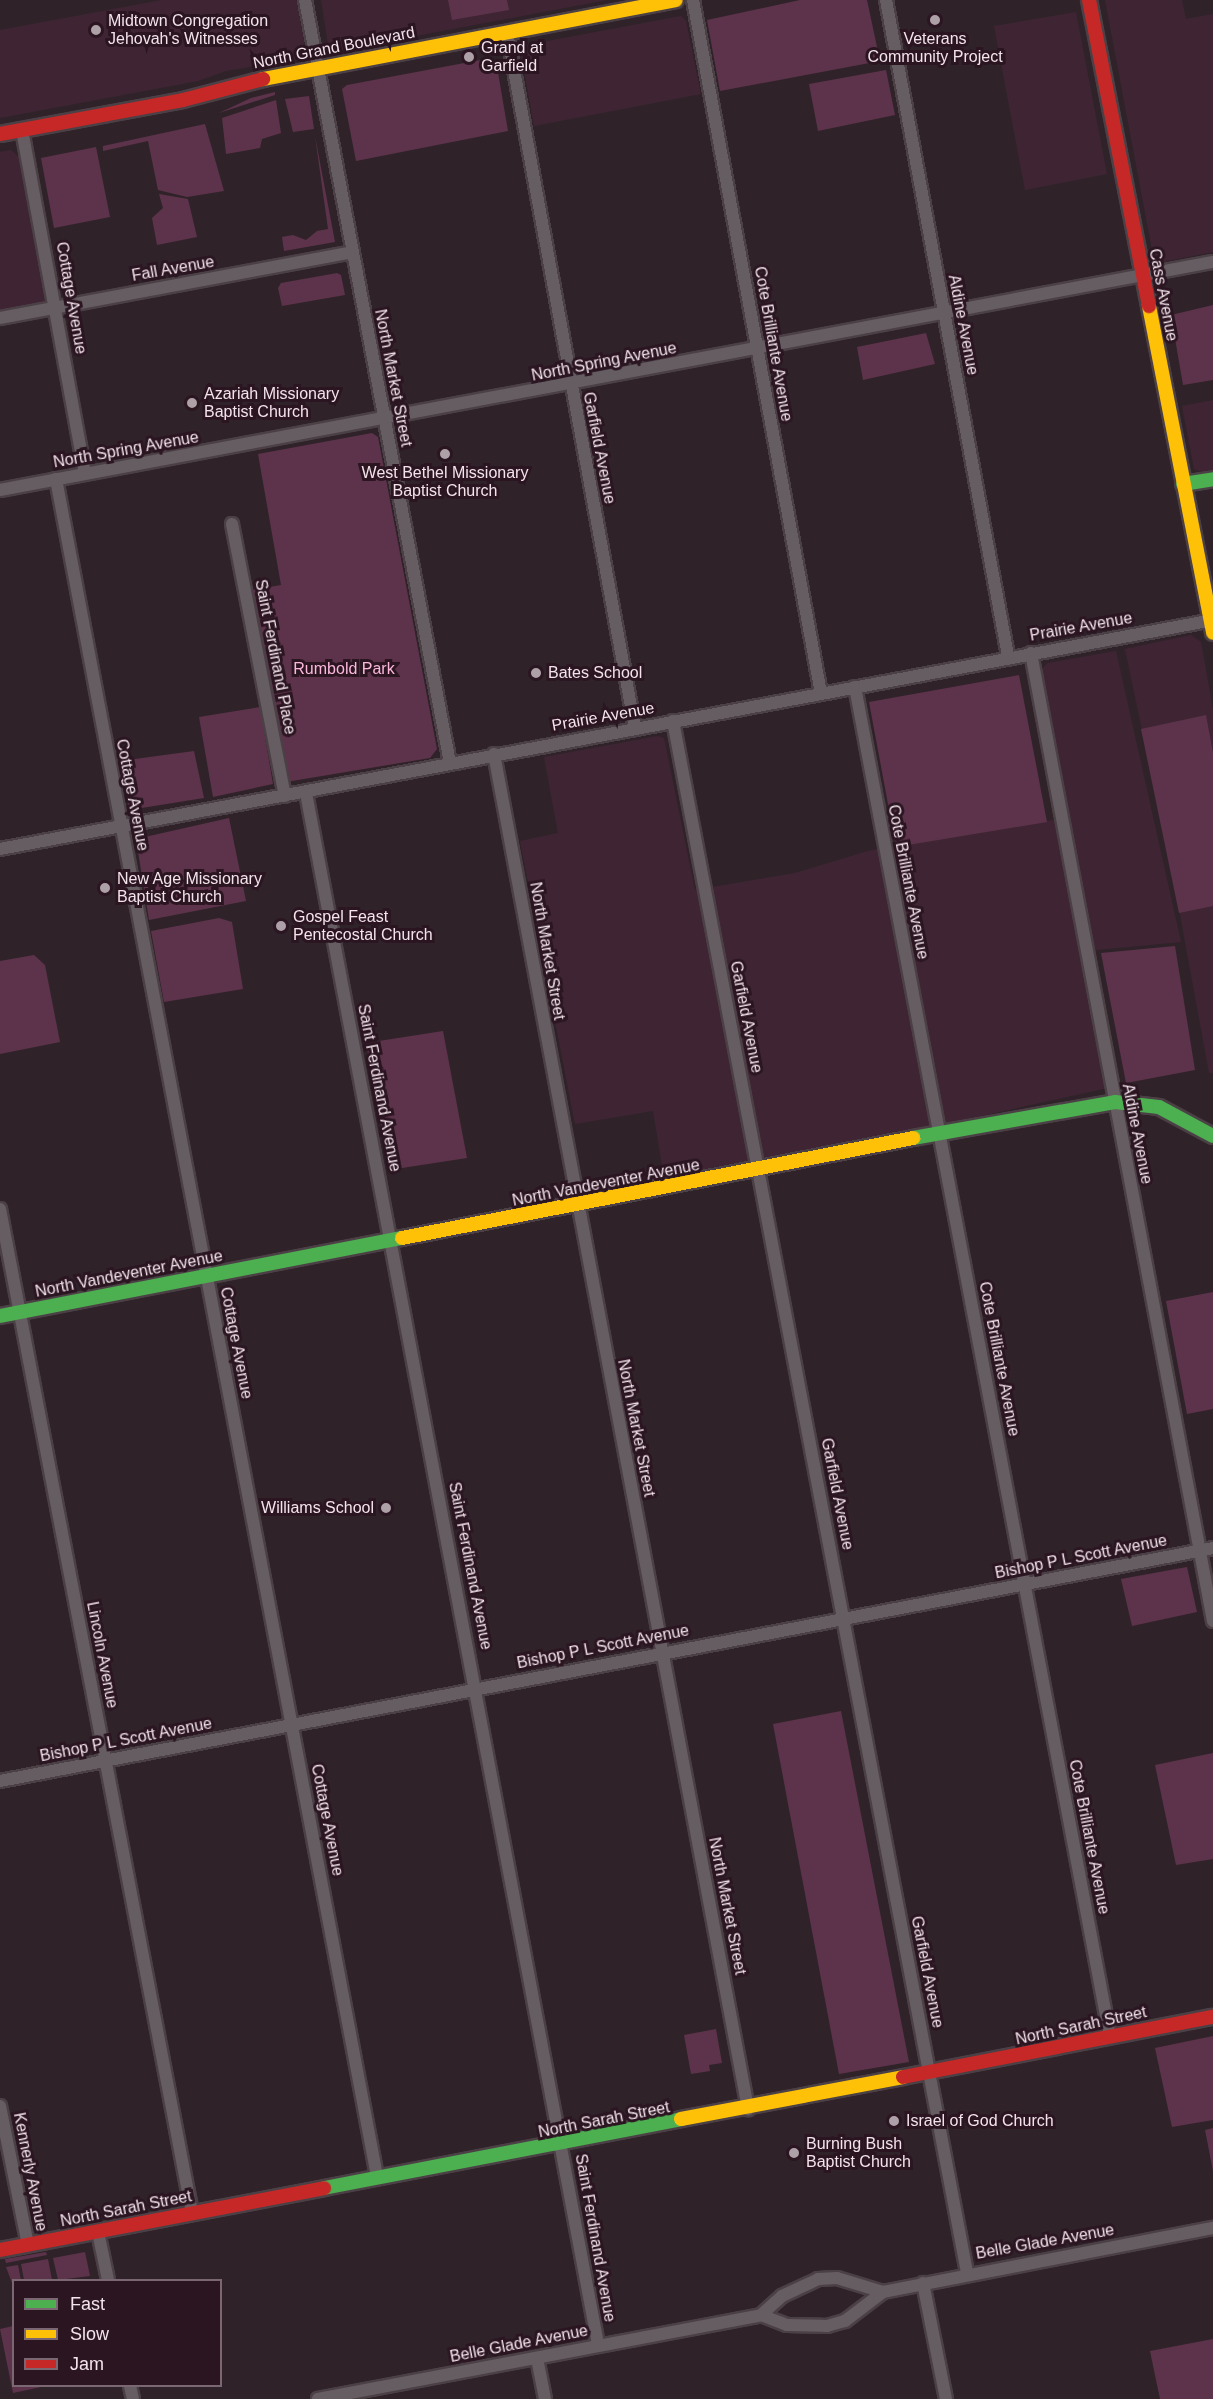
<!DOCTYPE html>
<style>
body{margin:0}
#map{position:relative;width:1213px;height:2399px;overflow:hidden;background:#2f2329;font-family:Arial,sans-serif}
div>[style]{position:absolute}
.built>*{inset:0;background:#3f2533}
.green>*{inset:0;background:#5d334b}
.roads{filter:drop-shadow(2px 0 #4b4045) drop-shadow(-2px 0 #4b4045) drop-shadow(0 2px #4b4045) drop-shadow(0 -2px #4b4045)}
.street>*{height:12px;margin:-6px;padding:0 6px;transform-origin:6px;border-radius:6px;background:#665d62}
.fast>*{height:14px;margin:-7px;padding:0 7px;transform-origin:7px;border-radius:7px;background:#4caf50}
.slow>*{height:14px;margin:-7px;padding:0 7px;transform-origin:7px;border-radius:7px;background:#ffc107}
.jam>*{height:14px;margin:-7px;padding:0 7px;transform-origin:7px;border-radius:7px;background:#c62828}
.dots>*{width:16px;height:16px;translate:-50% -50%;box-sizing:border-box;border:3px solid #2a1521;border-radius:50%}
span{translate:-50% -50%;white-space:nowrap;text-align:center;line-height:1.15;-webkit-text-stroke:6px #2a1521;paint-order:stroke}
.poi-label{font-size:16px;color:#f3e3eb}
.left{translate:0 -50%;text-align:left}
.right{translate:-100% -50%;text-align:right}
.street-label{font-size:16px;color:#f3e3eb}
.park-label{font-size:16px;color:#fcb8dc}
.legend{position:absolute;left:12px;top:2279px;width:210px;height:108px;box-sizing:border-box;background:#2a1521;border:2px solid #7a6772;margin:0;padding:8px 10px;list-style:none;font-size:18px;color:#f3e3eb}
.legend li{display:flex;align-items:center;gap:12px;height:30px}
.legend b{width:30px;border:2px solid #7a6772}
</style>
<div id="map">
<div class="built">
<div style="clip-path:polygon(162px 0,297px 0,306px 53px,300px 58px,226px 71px,198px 81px,0 118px,0 30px)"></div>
<div style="clip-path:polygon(321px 0,607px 0,336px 51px,328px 44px)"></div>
<div style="clip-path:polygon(1105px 0,1182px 0,1186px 19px,1213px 14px,1213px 252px,1162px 262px,1153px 255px)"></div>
<div style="clip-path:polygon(1076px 12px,1107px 174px,1025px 190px,994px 26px)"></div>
<div style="clip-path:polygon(681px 16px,686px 21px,701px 94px,534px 126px,521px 54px,526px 45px)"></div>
<div style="clip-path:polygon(11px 150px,19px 157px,45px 303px,0 310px,0 152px)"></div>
<div style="clip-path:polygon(1213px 400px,1213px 470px,1201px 472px,1194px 469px,1182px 406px)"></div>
<div style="clip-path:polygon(1191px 635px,1201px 642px,1213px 710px,1213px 1073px,1209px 1073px,1173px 876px,1125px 649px)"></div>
<div style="clip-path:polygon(1116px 651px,1181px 942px,1086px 951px,1112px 1087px,959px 1121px,664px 1177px,653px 1111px,575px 1124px,520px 841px,558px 833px,544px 757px,658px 736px,664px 738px,695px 890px,795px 873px,868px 851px,1070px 817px,1041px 670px,1048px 663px)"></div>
</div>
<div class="green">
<div style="clip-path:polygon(448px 0,507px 0,509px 10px,452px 20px)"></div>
<div style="clip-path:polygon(800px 0,867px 0,880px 61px,720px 91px,707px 20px)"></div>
<div style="clip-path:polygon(491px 58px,496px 61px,508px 131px,356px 161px,342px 89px,347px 85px)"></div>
<div style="clip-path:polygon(886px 70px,895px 115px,818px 131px,809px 84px)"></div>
<div style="clip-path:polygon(275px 92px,275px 95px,219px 113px,251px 98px)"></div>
<div style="clip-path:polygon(309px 96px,314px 129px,293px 132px,285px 99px)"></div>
<div style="clip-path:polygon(276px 100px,281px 133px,262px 139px,260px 148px,226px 154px,222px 118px)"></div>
<div style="clip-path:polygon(205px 124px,224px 191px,187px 197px,158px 190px,148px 141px,103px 151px,103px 146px)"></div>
<div style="clip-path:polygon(315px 136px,335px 242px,284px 251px,282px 237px,293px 235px,306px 240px,317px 231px,328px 229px)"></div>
<div style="clip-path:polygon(96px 147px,110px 217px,54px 228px,41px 158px)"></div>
<div style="clip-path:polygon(159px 194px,188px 199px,197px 237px,157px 245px,152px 218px,163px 208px)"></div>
<div style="clip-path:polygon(337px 273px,341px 275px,345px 295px,282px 306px,278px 288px,281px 283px)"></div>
<div style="clip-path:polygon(1213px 305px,1213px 380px,1183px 385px,1171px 315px)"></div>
<div style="clip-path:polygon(926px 333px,935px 364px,863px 380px,857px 347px)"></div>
<div style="clip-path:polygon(372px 433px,378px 437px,437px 749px,430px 758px,286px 782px,251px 590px,281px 585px,258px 454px)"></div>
<div style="clip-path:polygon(1019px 675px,1047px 822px,896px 847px,869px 702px)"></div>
<div style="clip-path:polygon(260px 707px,273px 784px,213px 797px,199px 717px)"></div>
<div style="clip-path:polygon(1206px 715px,1213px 753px,1213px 906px,1179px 913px,1141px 729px)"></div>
<div style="clip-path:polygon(194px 751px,204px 798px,129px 810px,120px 761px)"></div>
<div style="clip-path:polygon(229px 818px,246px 901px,149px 920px,136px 839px)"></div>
<div style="clip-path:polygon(219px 918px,232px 922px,243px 989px,164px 1002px,151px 931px)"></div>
<div style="clip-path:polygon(1175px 946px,1195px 1070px,1126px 1083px,1101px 953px)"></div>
<div style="clip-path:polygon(34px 955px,45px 965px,60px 1042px,0 1054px,0 961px)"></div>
<div style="clip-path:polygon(443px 1031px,467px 1158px,389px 1170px,366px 1043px)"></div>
<div style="clip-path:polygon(1213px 1292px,1213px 1409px,1187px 1414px,1166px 1301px)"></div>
<div style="clip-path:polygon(1187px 1567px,1197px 1612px,1132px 1626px,1121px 1579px)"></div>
<div style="clip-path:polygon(841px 1711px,909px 2062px,839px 2074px,773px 1724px)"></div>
<div style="clip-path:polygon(1213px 1753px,1213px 1859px,1176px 1865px,1155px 1765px)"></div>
<div style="clip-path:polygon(716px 2029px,722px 2063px,709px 2065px,710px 2071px,691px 2074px,684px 2035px)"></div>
<div style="clip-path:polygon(1213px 2036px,1213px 2120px,1172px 2127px,1155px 2048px)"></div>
<div style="clip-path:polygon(1213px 2128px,1213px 2171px,1205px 2130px)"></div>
<div style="clip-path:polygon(46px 2252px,47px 2255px,6px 2263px,5px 2259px)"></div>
<div style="clip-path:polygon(85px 2252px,90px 2276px,58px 2280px,53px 2258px)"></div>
<div style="clip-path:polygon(48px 2259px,52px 2280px,24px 2280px,21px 2264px)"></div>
<div style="clip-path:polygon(18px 2265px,21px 2280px,12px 2283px,6px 2267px)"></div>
<div style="clip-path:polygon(13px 2326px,14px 2386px,41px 2387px,13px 2393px,0 2329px)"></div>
<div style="clip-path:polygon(1213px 2339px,1213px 2399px,1160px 2399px,1150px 2351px)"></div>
</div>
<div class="roads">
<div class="street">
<div style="left:305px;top:0;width:777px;rotate:79.24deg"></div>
<div style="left:693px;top:0;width:705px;rotate:79.54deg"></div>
<div style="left:886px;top:0;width:667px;rotate:79.46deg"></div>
<div style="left:507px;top:32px;width:708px;rotate:79.58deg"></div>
<div style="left:22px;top:130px;width:349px;rotate:79.6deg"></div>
<div style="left:0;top:318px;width:358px;rotate:-10.6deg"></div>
<div style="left:56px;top:479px;width:1728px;rotate:79.29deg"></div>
<div style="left:0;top:490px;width:1234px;rotate:-10.65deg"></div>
<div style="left:232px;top:524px;width:277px;rotate:79deg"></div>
<div style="left:1031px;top:653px;width:985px;rotate:79.35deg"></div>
<div style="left:855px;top:687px;width:1374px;rotate:79.3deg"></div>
<div style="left:673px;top:721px;width:1580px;rotate:79.27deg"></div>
<div style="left:494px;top:754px;width:1379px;rotate:79.38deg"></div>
<div style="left:306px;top:793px;width:1579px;rotate:79.34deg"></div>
<div style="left:0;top:849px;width:1234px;rotate:-10.69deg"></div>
<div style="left:0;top:1209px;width:1022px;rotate:79.17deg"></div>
<div style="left:0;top:1781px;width:1235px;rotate:-10.87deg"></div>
<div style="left:0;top:2106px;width:142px;rotate:78.6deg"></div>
<div style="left:98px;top:2232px;width:49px;rotate:78.2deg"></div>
<div style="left:923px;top:2283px;width:118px;rotate:78.8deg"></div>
<div style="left:761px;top:2315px;width:28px;rotate:-42deg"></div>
<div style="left:782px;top:2296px;width:40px;rotate:-25deg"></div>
<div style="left:818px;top:2279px;width:19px;rotate:-3deg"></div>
<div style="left:837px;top:2278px;width:48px;rotate:16.9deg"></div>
<div style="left:537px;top:2358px;width:42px;rotate:79deg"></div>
<div style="left:130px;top:2386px;width:13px;rotate:77deg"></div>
<div style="left:318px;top:2399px;width:451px;rotate:-10.7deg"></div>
<div style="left:761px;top:2315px;width:28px;rotate:21deg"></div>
<div style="left:787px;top:2325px;width:40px;rotate:1.4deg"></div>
<div style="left:827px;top:2326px;width:19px;rotate:-16deg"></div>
<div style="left:845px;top:2321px;width:48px;rotate:-37.3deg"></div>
<div style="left:883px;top:2292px;width:336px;rotate:-11deg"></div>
</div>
<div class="fast">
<div style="left:1183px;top:484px;width:30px;rotate:-9deg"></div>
<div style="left:913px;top:1138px;width:205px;rotate:-10.1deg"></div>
<div style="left:1115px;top:1102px;width:44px;rotate:6.5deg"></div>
<div style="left:1159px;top:1107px;width:61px;rotate:28.2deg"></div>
<div style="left:0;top:1316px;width:409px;rotate:-11deg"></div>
<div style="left:324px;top:2188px;width:364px;rotate:-10.9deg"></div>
</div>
<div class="slow">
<div style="left:263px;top:79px;width:420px;rotate:-10.8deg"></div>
<div style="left:1149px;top:306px;width:333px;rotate:78.9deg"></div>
<div style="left:402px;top:1238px;width:521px;rotate:-11.07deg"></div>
<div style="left:681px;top:2119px;width:226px;rotate:-10.7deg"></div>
</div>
<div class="jam">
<div style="left:1089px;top:0;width:312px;rotate:78.9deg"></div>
<div style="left:0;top:134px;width:186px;rotate:-10.5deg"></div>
<div style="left:183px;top:100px;width:83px;rotate:-14.7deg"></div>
<div style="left:903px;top:2077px;width:316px;rotate:-11deg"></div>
<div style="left:0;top:2250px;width:330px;rotate:-10.8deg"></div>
</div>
</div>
<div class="dots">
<div style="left:935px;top:20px;background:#aea0a7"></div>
<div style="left:96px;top:30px;background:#aea0a7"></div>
<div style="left:469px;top:57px;background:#aea0a7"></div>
<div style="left:192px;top:403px;background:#aea0a7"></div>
<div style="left:445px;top:454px;background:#aea0a7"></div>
<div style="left:536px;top:673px;background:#aea0a7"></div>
<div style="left:105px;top:888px;background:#aea0a7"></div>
<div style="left:281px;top:926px;background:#aea0a7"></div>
<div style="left:386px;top:1508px;background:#aea0a7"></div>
<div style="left:894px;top:2121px;background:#aea0a7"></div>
<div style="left:794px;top:2153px;background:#aea0a7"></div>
</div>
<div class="poi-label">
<span class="left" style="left:108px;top:30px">Midtown Congregation<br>Jehovah's Witnesses</span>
<span style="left:935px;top:48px">Veterans<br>Community Project</span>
<span class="left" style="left:481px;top:57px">Grand at<br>Garfield</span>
<span class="left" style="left:204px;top:403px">Azariah Missionary<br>Baptist Church</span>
<span style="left:445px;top:482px">West Bethel Missionary<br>Baptist Church</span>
<span class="left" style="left:548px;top:673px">Bates School</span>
<span class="left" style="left:117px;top:888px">New Age Missionary<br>Baptist Church</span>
<span class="left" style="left:293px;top:926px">Gospel Feast<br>Pentecostal Church</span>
<span class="right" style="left:374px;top:1508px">Williams School</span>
<span class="left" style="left:906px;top:2121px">Israel of God Church</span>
<span class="left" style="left:806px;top:2153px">Burning Bush<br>Baptist Church</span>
</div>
<div class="street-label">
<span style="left:334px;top:48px;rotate:-11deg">North Grand Boulevard</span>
<span style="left:173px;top:269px;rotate:-10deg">Fall Avenue</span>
<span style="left:1163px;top:295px;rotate:79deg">Cass Avenue</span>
<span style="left:71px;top:298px;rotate:80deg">Cottage Avenue</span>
<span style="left:963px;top:325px;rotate:79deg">Aldine Avenue</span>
<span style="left:773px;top:344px;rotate:80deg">Cote Brilliante Avenue</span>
<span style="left:604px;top:362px;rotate:-11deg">North Spring Avenue</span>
<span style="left:393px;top:378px;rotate:79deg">North Market Street</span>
<span style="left:599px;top:448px;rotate:79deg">Garfield Avenue</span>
<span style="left:126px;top:450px;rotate:-10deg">North Spring Avenue</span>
<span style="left:1081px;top:627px;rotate:-10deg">Prairie Avenue</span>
<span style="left:275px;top:657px;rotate:79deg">Saint Ferdinand Place</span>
<span style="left:603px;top:717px;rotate:-10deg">Prairie Avenue</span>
<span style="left:132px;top:795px;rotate:79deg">Cottage Avenue</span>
<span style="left:908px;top:882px;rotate:79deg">Cote Brilliante Avenue</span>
<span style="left:547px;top:951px;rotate:80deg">North Market Street</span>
<span style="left:746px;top:1017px;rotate:79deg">Garfield Avenue</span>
<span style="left:379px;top:1088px;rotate:79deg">Saint Ferdinand Avenue</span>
<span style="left:1137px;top:1134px;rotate:79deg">Aldine Avenue</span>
<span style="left:606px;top:1183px;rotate:-11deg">North Vandeventer Avenue</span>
<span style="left:129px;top:1274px;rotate:-11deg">North Vandeventer Avenue</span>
<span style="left:236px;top:1343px;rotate:79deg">Cottage Avenue</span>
<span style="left:999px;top:1359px;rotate:79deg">Cote Brilliante Avenue</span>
<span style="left:636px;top:1428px;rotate:79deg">North Market Street</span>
<span style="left:837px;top:1494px;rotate:79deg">Garfield Avenue</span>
<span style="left:1081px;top:1557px;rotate:-11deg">Bishop P L Scott Avenue</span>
<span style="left:470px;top:1566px;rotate:79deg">Saint Ferdinand Avenue</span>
<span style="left:603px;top:1647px;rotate:-11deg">Bishop P L Scott Avenue</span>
<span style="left:102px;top:1655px;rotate:79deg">Lincoln Avenue</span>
<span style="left:126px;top:1740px;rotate:-11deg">Bishop P L Scott Avenue</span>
<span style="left:327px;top:1820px;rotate:79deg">Cottage Avenue</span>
<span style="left:1089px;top:1837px;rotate:79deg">Cote Brilliante Avenue</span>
<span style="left:727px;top:1906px;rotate:79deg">North Market Street</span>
<span style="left:927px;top:1972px;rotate:79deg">Garfield Avenue</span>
<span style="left:1081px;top:2026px;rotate:-12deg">North Sarah Street</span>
<span style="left:604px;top:2120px;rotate:-11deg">North Sarah Street</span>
<span style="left:30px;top:2172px;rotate:79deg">Kennerly Avenue</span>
<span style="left:126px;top:2209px;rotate:-11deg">North Sarah Street</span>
<span style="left:595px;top:2238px;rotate:80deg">Saint Ferdinand Avenue</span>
<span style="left:1045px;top:2242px;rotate:-10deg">Belle Glade Avenue</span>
<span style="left:519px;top:2344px;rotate:-11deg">Belle Glade Avenue</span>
</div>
<div class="park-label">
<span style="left:344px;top:669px">Rumbold Park</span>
</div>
<ul class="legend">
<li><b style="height:8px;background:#4caf50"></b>Fast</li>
<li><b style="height:8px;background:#ffc107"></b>Slow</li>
<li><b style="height:8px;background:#c62828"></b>Jam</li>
</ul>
</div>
